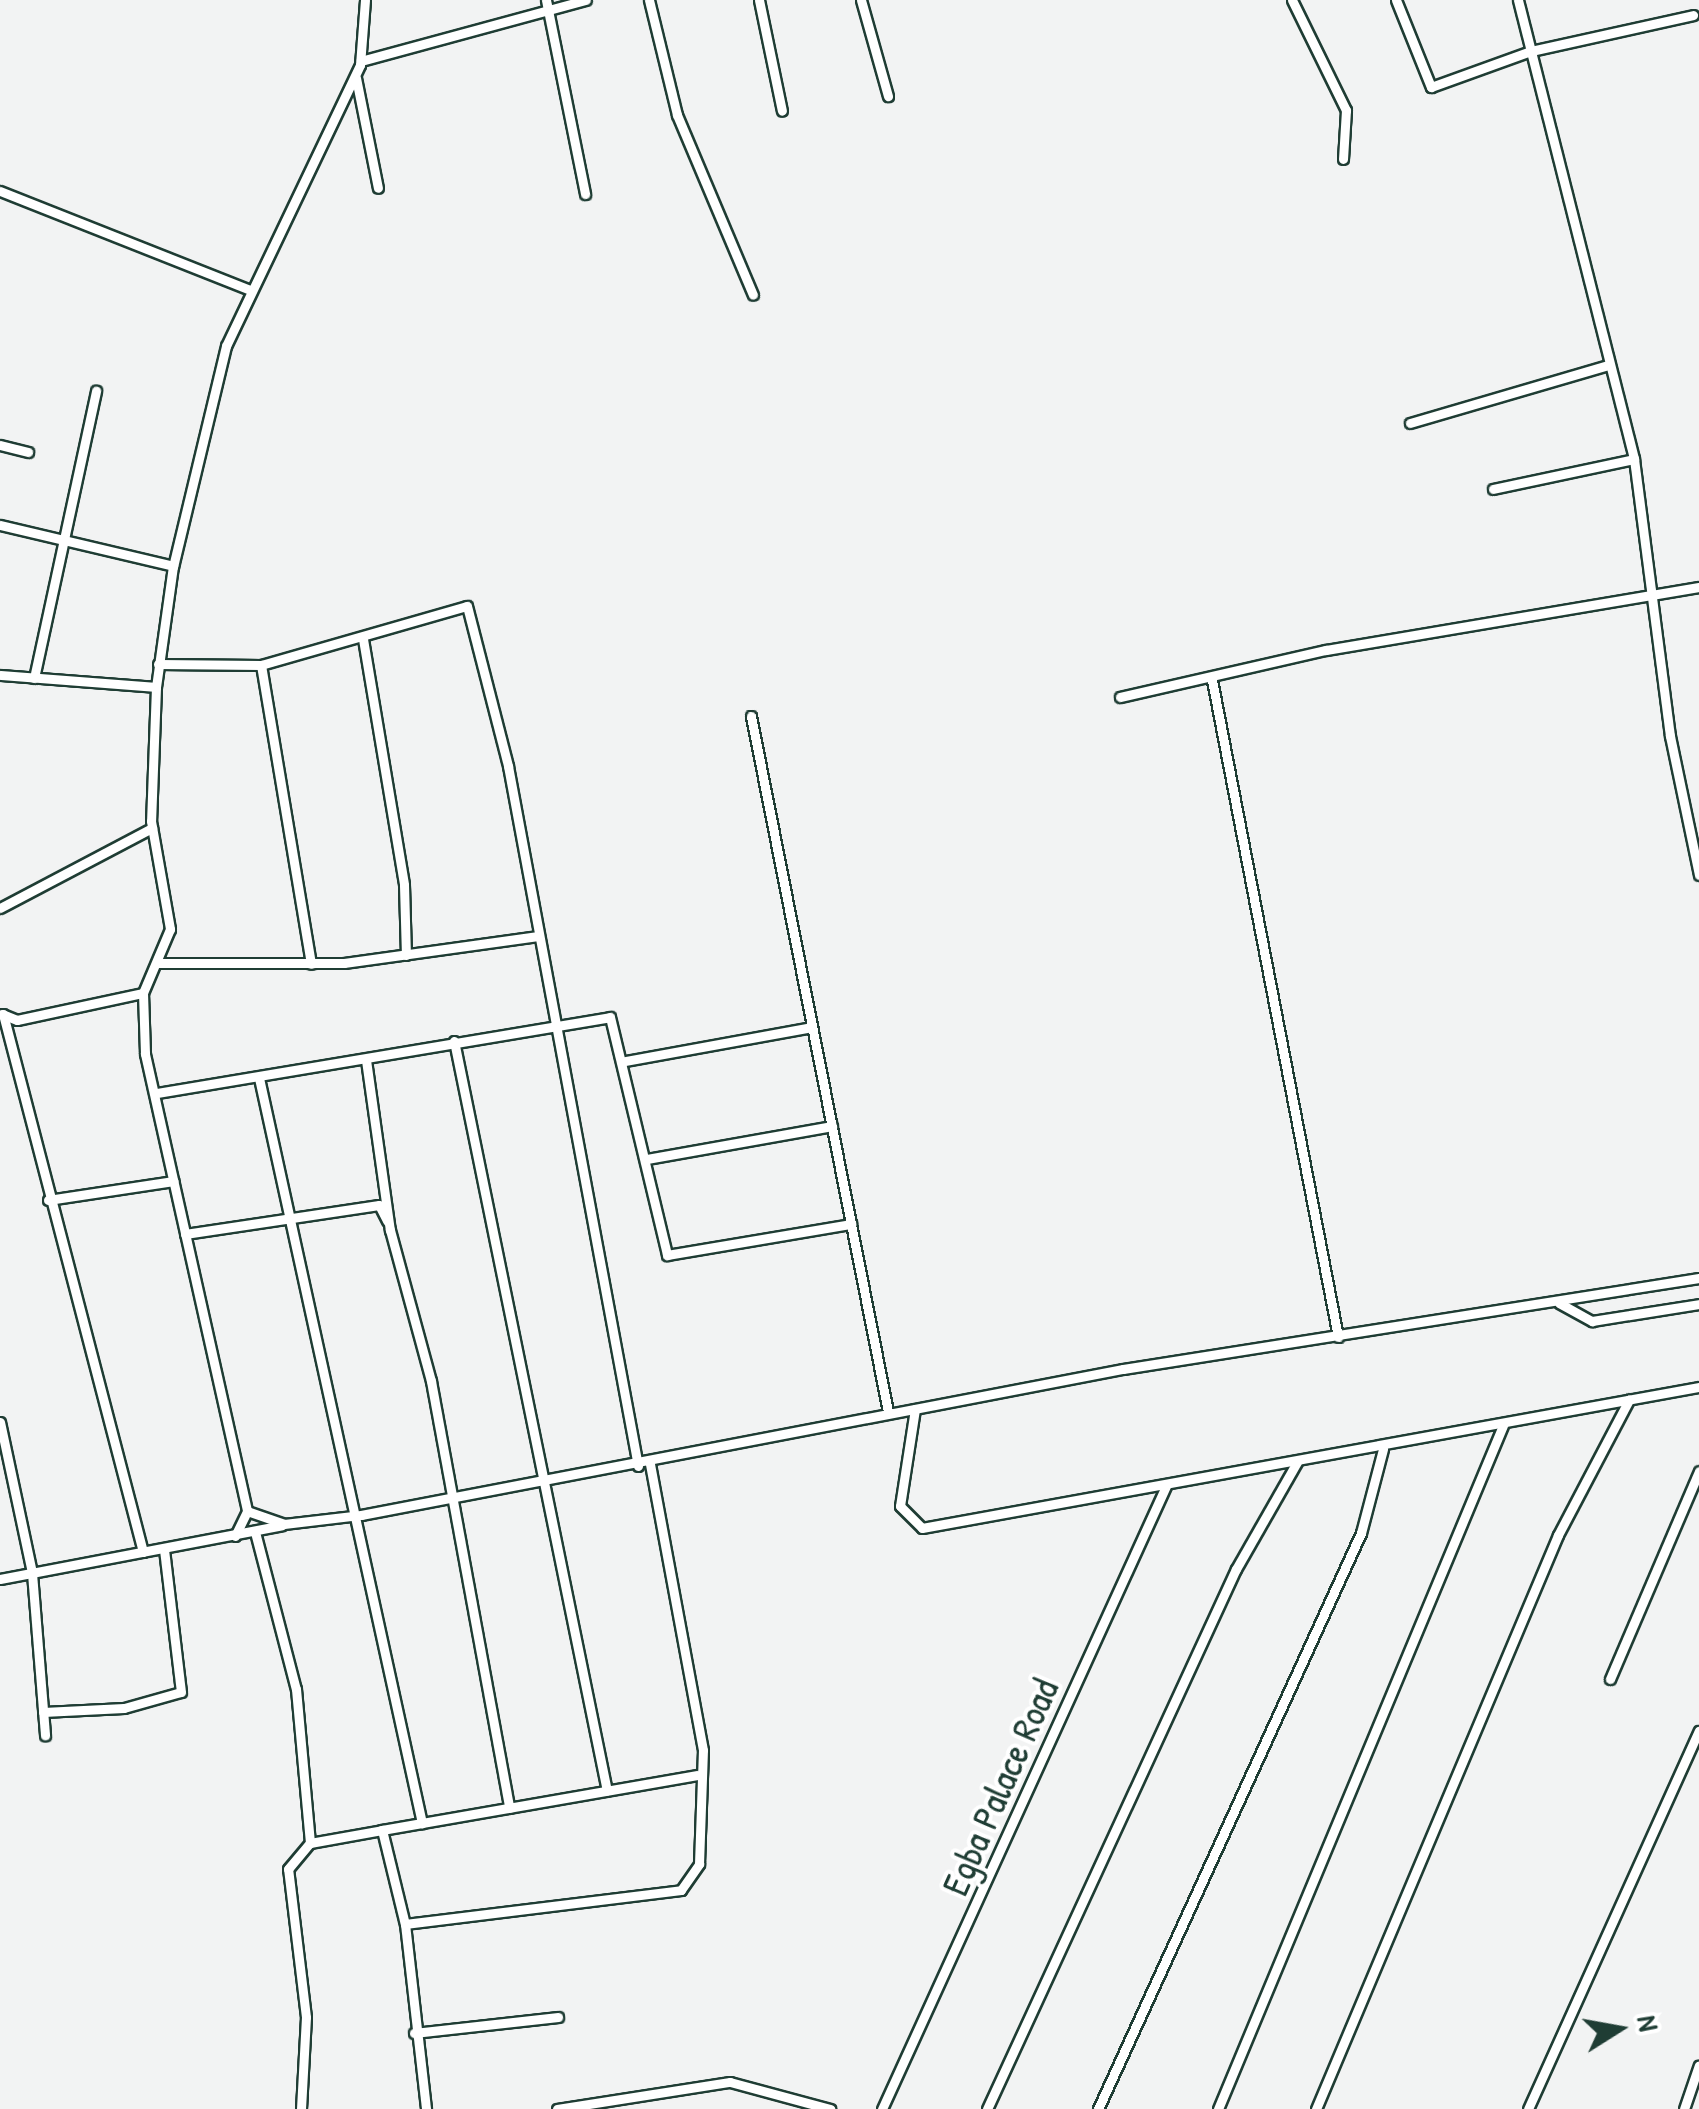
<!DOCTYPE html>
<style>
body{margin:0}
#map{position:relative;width:1699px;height:2109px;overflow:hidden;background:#f2f3f3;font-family:"Patrick Hand",sans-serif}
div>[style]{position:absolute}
.roads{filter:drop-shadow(2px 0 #1f3d34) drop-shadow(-2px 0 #1f3d34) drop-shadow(0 2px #1f3d34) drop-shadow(0 -2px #1f3d34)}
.minor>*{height:9px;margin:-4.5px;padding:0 4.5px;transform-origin:4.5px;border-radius:4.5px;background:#fff}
span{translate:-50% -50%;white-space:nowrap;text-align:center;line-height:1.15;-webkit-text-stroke:8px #fff;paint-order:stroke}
.street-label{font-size:38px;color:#1f3d34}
.north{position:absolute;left:1569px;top:1979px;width:100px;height:100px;-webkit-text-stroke:8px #fff;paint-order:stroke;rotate:79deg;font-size:28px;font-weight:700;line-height:40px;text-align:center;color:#1f3d34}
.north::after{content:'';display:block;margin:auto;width:35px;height:45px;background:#1f3d34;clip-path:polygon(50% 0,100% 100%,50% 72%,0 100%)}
</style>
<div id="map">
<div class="roads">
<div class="minor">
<div style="left:365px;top:0;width:65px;rotate:94.4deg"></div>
<div style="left:360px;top:65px;width:311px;rotate:115.5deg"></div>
<div style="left:226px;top:346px;width:226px;rotate:103.5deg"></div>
<div style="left:173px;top:566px;width:122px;rotate:98deg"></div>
<div style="left:156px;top:687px;width:134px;rotate:92.1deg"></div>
<div style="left:151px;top:821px;width:110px;rotate:80deg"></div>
<div style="left:170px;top:929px;width:69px;rotate:112.9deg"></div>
<div style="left:143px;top:993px;width:61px;rotate:88.1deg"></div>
<div style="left:145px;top:1054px;width:468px;rotate:77.4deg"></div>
<div style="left:247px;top:1511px;width:39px;rotate:19deg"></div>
<div style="left:284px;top:1524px;width:78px;rotate:-6.7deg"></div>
<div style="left:361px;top:1515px;width:776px;rotate:-10.85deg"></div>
<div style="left:1123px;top:1369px;width:583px;rotate:-8.98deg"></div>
<div style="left:546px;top:0;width:198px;rotate:78.6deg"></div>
<div style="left:649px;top:0;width:118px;rotate:76.3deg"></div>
<div style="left:677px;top:115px;width:195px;rotate:67.1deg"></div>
<div style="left:759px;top:0;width:113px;rotate:78.3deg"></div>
<div style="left:861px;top:0;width:100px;rotate:74.3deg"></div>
<div style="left:1292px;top:0;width:123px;rotate:63.9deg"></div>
<div style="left:1346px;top:110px;width:49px;rotate:93.5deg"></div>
<div style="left:1396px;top:0;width:94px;rotate:68.1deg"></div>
<div style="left:1431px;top:87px;width:106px;rotate:-19.8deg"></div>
<div style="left:1531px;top:51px;width:166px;rotate:-12.5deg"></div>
<div style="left:1518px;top:0;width:473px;rotate:75.8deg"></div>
<div style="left:1634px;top:459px;width:279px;rotate:82.6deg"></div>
<div style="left:1670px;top:736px;width:142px;rotate:78.2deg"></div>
<div style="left:361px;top:61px;width:233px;rotate:-15.2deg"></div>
<div style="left:356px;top:78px;width:112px;rotate:78.7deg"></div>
<div style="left:0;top:191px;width:269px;rotate:21.6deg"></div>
<div style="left:1410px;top:423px;width:206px;rotate:-16.3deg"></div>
<div style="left:0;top:445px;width:29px;rotate:14deg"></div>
<div style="left:1493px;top:489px;width:144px;rotate:-12deg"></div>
<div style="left:0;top:525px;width:178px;rotate:13.3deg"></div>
<div style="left:363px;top:639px;width:249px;rotate:80.5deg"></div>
<div style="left:404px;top:885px;width:70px;rotate:88.4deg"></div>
<div style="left:158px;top:664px;width:103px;rotate:0.6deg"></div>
<div style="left:261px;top:665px;width:214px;rotate:-16deg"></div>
<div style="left:467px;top:606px;width:165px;rotate:75.6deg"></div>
<div style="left:508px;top:766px;width:712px;rotate:79.48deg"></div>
<div style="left:261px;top:665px;width:303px;rotate:80.5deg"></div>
<div style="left:0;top:675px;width:156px;rotate:4.4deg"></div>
<div style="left:34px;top:678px;width:294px;rotate:-77.8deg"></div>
<div style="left:1212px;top:680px;width:669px;rotate:79.14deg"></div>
<div style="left:1120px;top:697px;width:211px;rotate:-12.9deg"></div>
<div style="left:1326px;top:650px;width:378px;rotate:-9.6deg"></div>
<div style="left:751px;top:716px;width:709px;rotate:78.86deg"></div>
<div style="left:0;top:908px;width:172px;rotate:-27.8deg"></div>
<div style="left:158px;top:963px;width:186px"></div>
<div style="left:344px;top:963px;width:196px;rotate:-7.9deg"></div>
<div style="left:2px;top:1014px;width:16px;rotate:22deg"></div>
<div style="left:17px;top:1020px;width:129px;rotate:-12.1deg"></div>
<div style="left:3px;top:1014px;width:556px;rotate:75.41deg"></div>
<div style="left:454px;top:1041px;width:765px;rotate:78.47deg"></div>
<div style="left:366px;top:1060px;width:172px;rotate:82deg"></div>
<div style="left:390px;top:1230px;width:156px;rotate:74.8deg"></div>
<div style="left:431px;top:1381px;width:434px;rotate:79.6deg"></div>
<div style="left:625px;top:1061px;width:190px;rotate:-10.3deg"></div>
<div style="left:259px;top:1078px;width:763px;rotate:77.66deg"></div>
<div style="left:157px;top:1093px;width:459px;rotate:-9.5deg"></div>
<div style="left:610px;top:1017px;width:245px;rotate:76.5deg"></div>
<div style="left:667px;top:1255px;width:187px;rotate:-9.6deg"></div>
<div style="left:647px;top:1159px;width:188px;rotate:-10.1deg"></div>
<div style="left:48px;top:1200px;width:127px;rotate:-8.6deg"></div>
<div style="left:185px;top:1234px;width:196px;rotate:-8.5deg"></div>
<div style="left:379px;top:1205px;width:18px;rotate:63deg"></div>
<div style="left:1559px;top:1303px;width:38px;rotate:29deg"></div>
<div style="left:1592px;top:1321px;width:108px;rotate:-9deg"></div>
<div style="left:915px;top:1409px;width:98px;rotate:98.8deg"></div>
<div style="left:900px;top:1506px;width:31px;rotate:45deg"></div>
<div style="left:922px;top:1528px;width:790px;rotate:-10.29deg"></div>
<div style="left:0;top:1422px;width:154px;rotate:78deg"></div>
<div style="left:32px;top:1573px;width:163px;rotate:85.4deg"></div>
<div style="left:255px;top:1532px;width:162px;rotate:75.4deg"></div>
<div style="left:296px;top:1689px;width:155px;rotate:84.8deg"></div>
<div style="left:310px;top:1843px;width:73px;rotate:-10.2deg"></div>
<div style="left:382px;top:1830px;width:97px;rotate:76.3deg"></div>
<div style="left:405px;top:1924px;width:278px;rotate:-7deg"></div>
<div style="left:681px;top:1890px;width:32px;rotate:-55deg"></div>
<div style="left:699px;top:1864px;width:114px;rotate:-88deg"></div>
<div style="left:703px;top:1750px;width:292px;rotate:-100.5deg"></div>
<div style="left:235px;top:1536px;width:28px;rotate:-64deg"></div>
<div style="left:0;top:1579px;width:287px;rotate:-10.8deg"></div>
<div style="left:1610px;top:1679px;width:226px;rotate:-66.8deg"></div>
<div style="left:43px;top:1712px;width:81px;rotate:-2.8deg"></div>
<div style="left:124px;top:1708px;width:59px;rotate:-15.7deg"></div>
<div style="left:181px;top:1692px;width:144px;rotate:-96.8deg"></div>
<div style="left:382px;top:1830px;width:320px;rotate:-9.9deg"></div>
<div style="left:405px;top:1924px;width:186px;rotate:83.5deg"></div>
<div style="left:414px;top:2033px;width:145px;rotate:-6.3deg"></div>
<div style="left:301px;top:2109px;width:92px;rotate:-86.9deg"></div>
<div style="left:306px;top:2017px;width:149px;rotate:-96.9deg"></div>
<div style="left:288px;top:1869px;width:34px;rotate:-50deg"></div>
<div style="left:557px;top:2109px;width:175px;rotate:-8.9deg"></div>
<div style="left:730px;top:2082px;width:104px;rotate:15.1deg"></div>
<div style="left:882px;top:2109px;width:685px;rotate:-65.49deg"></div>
<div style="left:987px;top:2109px;width:595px;rotate:-65.25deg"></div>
<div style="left:1236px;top:1569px;width:123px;rotate:-60.3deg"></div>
<div style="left:1098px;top:2109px;width:633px;rotate:-65.46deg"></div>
<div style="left:1361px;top:1533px;width:87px;rotate:-75.3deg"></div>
<div style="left:1218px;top:2109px;width:743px;rotate:-67.37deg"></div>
<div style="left:1316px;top:2109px;width:623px;rotate:-67.14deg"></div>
<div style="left:1558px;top:1535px;width:153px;rotate:-62.3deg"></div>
<div style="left:1528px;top:2109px;width:415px;rotate:-65.7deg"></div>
<div style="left:1684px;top:2109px;width:46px;rotate:-71.2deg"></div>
</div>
</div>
<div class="street-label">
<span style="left:1000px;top:1787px;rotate:-66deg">Egba Palace Road</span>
</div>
<div class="north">N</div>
</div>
